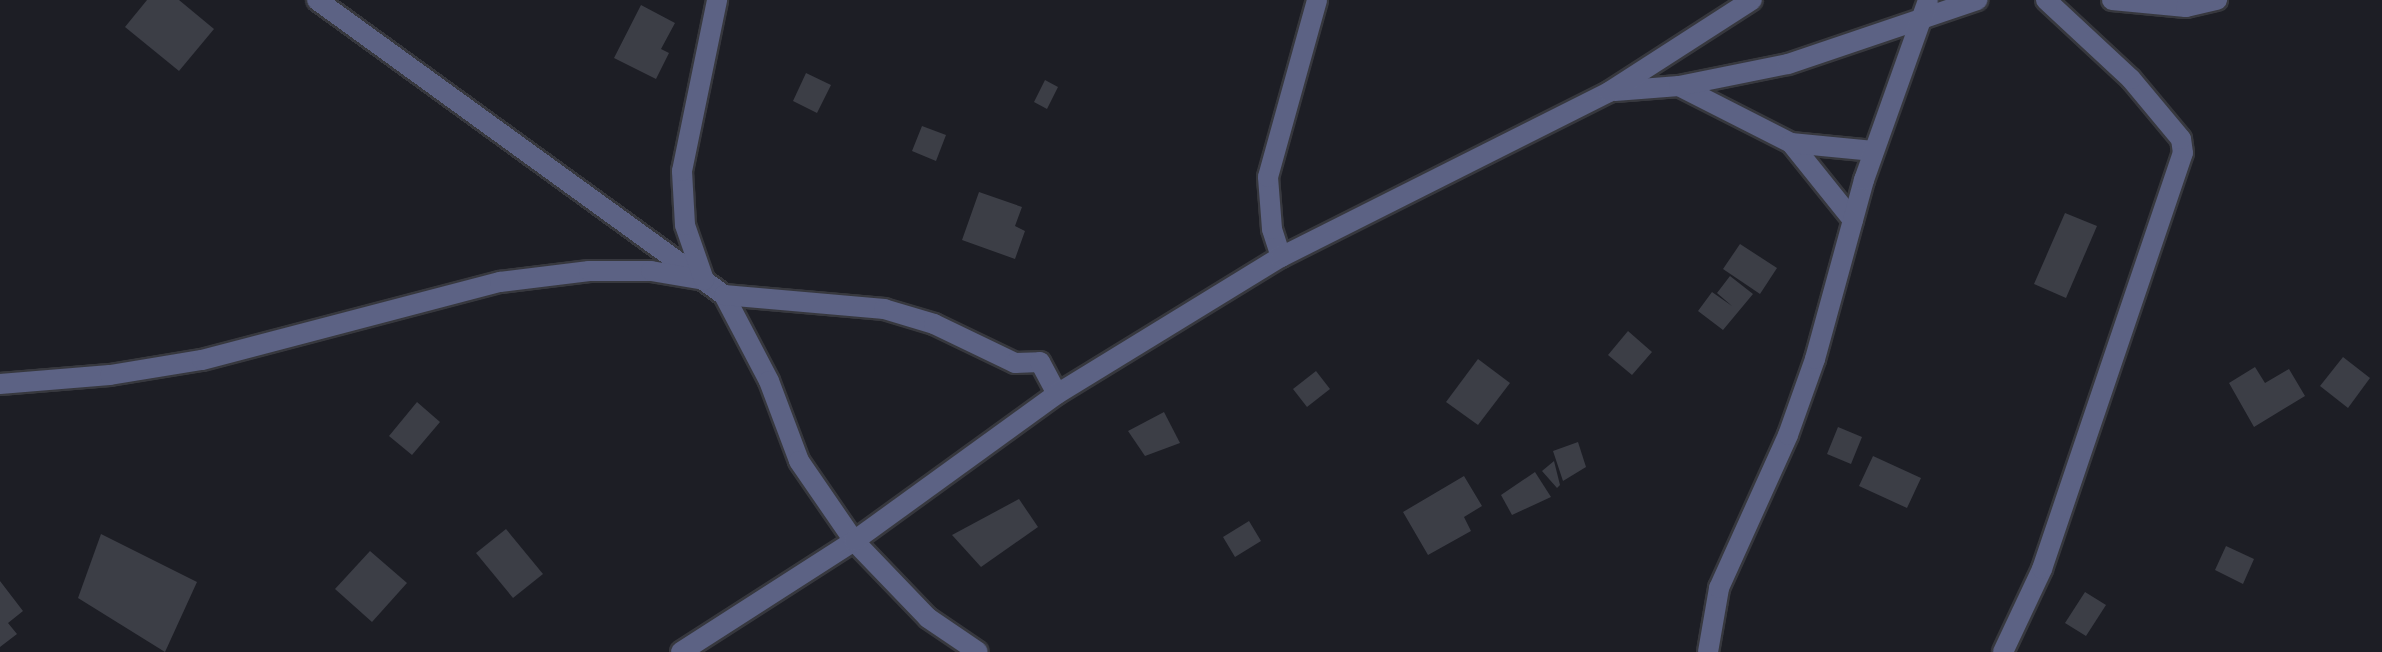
<!DOCTYPE html>
<style>
body{margin:0}
#map{position:relative;width:2382px;height:652px;overflow:hidden;background:#1d1e25;font-family:"Nunito Sans",sans-serif}
div>[style]{position:absolute}
.building>*{inset:0;background:#3c3e46}
.roads{filter:drop-shadow(2px 0 #37383e) drop-shadow(-2px 0 #37383e) drop-shadow(0 2px #37383e) drop-shadow(0 -2px #37383e)}
.minor>*{height:20px;margin:-10px;padding:0 10px;transform-origin:10px;border-radius:10px;background:#5c6284}
span{translate:-50% -50%;white-space:nowrap;text-align:center;line-height:1.15;-webkit-text-stroke:8px #1d1e25;paint-order:stroke}
</style>
<div id="map">
<div class="building">
<div style="clip-path:polygon(147px 0,179px 0,214px 29px,179px 71px,125px 27px)"></div>
<div style="clip-path:polygon(641px 5px,675px 23px,661px 49px,669px 53px,656px 79px,614px 58px)"></div>
<div style="clip-path:polygon(806px 73px,831px 85px,817px 113px,793px 101px)"></div>
<div style="clip-path:polygon(1045px 80px,1058px 87px,1047px 109px,1034px 102px)"></div>
<div style="clip-path:polygon(922px 126px,946px 135px,936px 161px,912px 151px)"></div>
<div style="clip-path:polygon(979px 192px,1022px 207px,1015px 226px,1025px 231px,1015px 259px,962px 240px)"></div>
<div style="clip-path:polygon(2065px 213px,2097px 226px,2066px 298px,2034px 284px)"></div>
<div style="clip-path:polygon(1740px 244px,1777px 268px,1760px 294px,1723px 269px)"></div>
<div style="clip-path:polygon(1730px 276px,1753px 294px,1723px 330px,1698px 311px,1712px 292px,1732px 306px,1717px 293px)"></div>
<div style="clip-path:polygon(1628px 331px,1652px 352px,1632px 375px,1608px 355px)"></div>
<div style="clip-path:polygon(2343px 357px,2370px 378px,2348px 408px,2320px 386px)"></div>
<div style="clip-path:polygon(1478px 359px,1510px 383px,1478px 425px,1446px 402px)"></div>
<div style="clip-path:polygon(2255px 367px,2265px 383px,2289px 369px,2305px 396px,2254px 427px,2229px 383px)"></div>
<div style="clip-path:polygon(1316px 371px,1330px 389px,1307px 407px,1293px 389px)"></div>
<div style="clip-path:polygon(417px 402px,440px 422px,412px 455px,389px 436px)"></div>
<div style="clip-path:polygon(1164px 412px,1180px 443px,1145px 456px,1128px 431px)"></div>
<div style="clip-path:polygon(1838px 427px,1862px 437px,1851px 464px,1827px 454px)"></div>
<div style="clip-path:polygon(1578px 442px,1586px 467px,1563px 481px,1553px 451px)"></div>
<div style="clip-path:polygon(1873px 456px,1921px 478px,1907px 508px,1859px 486px)"></div>
<div style="clip-path:polygon(1554px 461px,1560px 485px,1557px 488px,1542px 471px)"></div>
<div style="clip-path:polygon(1535px 472px,1551px 497px,1512px 515px,1501px 495px)"></div>
<div style="clip-path:polygon(1464px 476px,1482px 506px,1464px 517px,1471px 531px,1428px 555px,1403px 512px)"></div>
<div style="clip-path:polygon(1019px 499px,1038px 527px,981px 567px,952px 535px)"></div>
<div style="clip-path:polygon(1249px 521px,1261px 541px,1235px 557px,1223px 537px)"></div>
<div style="clip-path:polygon(506px 529px,543px 574px,513px 598px,476px 553px)"></div>
<div style="clip-path:polygon(101px 534px,197px 582px,165px 652px,78px 598px)"></div>
<div style="clip-path:polygon(2226px 546px,2254px 559px,2243px 584px,2215px 570px)"></div>
<div style="clip-path:polygon(370px 551px,407px 583px,372px 622px,335px 589px)"></div>
<div style="clip-path:polygon(0 581px,23px 611px,8px 623px,17px 634px,0 647px)"></div>
<div style="clip-path:polygon(2085px 592px,2106px 605px,2086px 636px,2065px 623px)"></div>
</div>
<div class="roads">
<div class="minor">
<div style="left:317px;top:0;width:503px;rotate:35.94deg"></div>
<div style="left:724px;top:295px;width:97px;rotate:62.4deg"></div>
<div style="left:769px;top:381px;width:85px;rotate:69.4deg"></div>
<div style="left:799px;top:461px;width:97px;rotate:55.5deg"></div>
<div style="left:854px;top:541px;width:107px;rotate:46.1deg"></div>
<div style="left:928px;top:618px;width:60px;rotate:34.2deg"></div>
<div style="left:2112px;top:0;width:74px;rotate:5.4deg"></div>
<div style="left:2186px;top:7px;width:32px;rotate:-13deg"></div>
<div style="left:1679px;top:86px;width:126px;rotate:27deg"></div>
<div style="left:1791px;top:143px;width:99px;rotate:51.2deg"></div>
<div style="left:1615px;top:91px;width:64px;rotate:-4.5deg"></div>
<div style="left:1679px;top:86px;width:111px;rotate:-11.4deg"></div>
<div style="left:1788px;top:64px;width:200px;rotate:-18.7deg"></div>
<div style="left:1791px;top:143px;width:83px;rotate:5.5deg"></div>
<div style="left:1281px;top:257px;width:29px;rotate:-108deg"></div>
<div style="left:1272px;top:229px;width:52px;rotate:-94.4deg"></div>
<div style="left:1268px;top:177px;width:184px;rotate:-74.5deg"></div>
<div style="left:724px;top:295px;width:161px;rotate:5deg"></div>
<div style="left:884px;top:309px;width:52px;rotate:16.7deg"></div>
<div style="left:934px;top:324px;width:90px;rotate:25.7deg"></div>
<div style="left:1015px;top:363px;width:25px;rotate:-2deg"></div>
<div style="left:1040px;top:362px;width:36px;rotate:62deg"></div>
<div style="left:0;top:384px;width:110px;rotate:-4.7deg"></div>
<div style="left:110px;top:375px;width:93px;rotate:-9.3deg"></div>
<div style="left:202px;top:360px;width:308px;rotate:-14.7deg"></div>
<div style="left:500px;top:282px;width:90px;rotate:-7deg"></div>
<div style="left:589px;top:271px;width:62px"></div>
<div style="left:651px;top:271px;width:54px;rotate:9.6deg"></div>
<div style="left:704px;top:280px;width:58px;rotate:-109.1deg"></div>
<div style="left:685px;top:225px;width:54px;rotate:-93.2deg"></div>
<div style="left:682px;top:171px;width:175px;rotate:-78.4deg"></div>
<div style="left:681px;top:652px;width:206px;rotate:-32.7deg"></div>
<div style="left:854px;top:541px;width:251px;rotate:-35.9deg"></div>
<div style="left:1057px;top:394px;width:263px;rotate:-31.5deg"></div>
<div style="left:1281px;top:257px;width:367px;rotate:-26.7deg"></div>
<div style="left:1609px;top:92px;width:170px;rotate:-32.8deg"></div>
<div style="left:1708px;top:652px;width:65px;rotate:-80.2deg"></div>
<div style="left:1719px;top:588px;width:168px;rotate:-65.7deg"></div>
<div style="left:1788px;top:435px;width:81px;rotate:-70.4deg"></div>
<div style="left:1815px;top:359px;width:186px;rotate:-74.7deg"></div>
<div style="left:1864px;top:180px;width:191px;rotate:-70.4deg"></div>
<div style="left:2003px;top:652px;width:92px;rotate:-64.8deg"></div>
<div style="left:2042px;top:569px;width:439px;rotate:-71.3deg"></div>
<div style="left:2183px;top:153px;width:14px;rotate:-98deg"></div>
<div style="left:2181px;top:139px;width:78px;rotate:-129.8deg"></div>
<div style="left:2131px;top:79px;width:116px;rotate:-137.1deg"></div>
</div>
</div>
</div>
